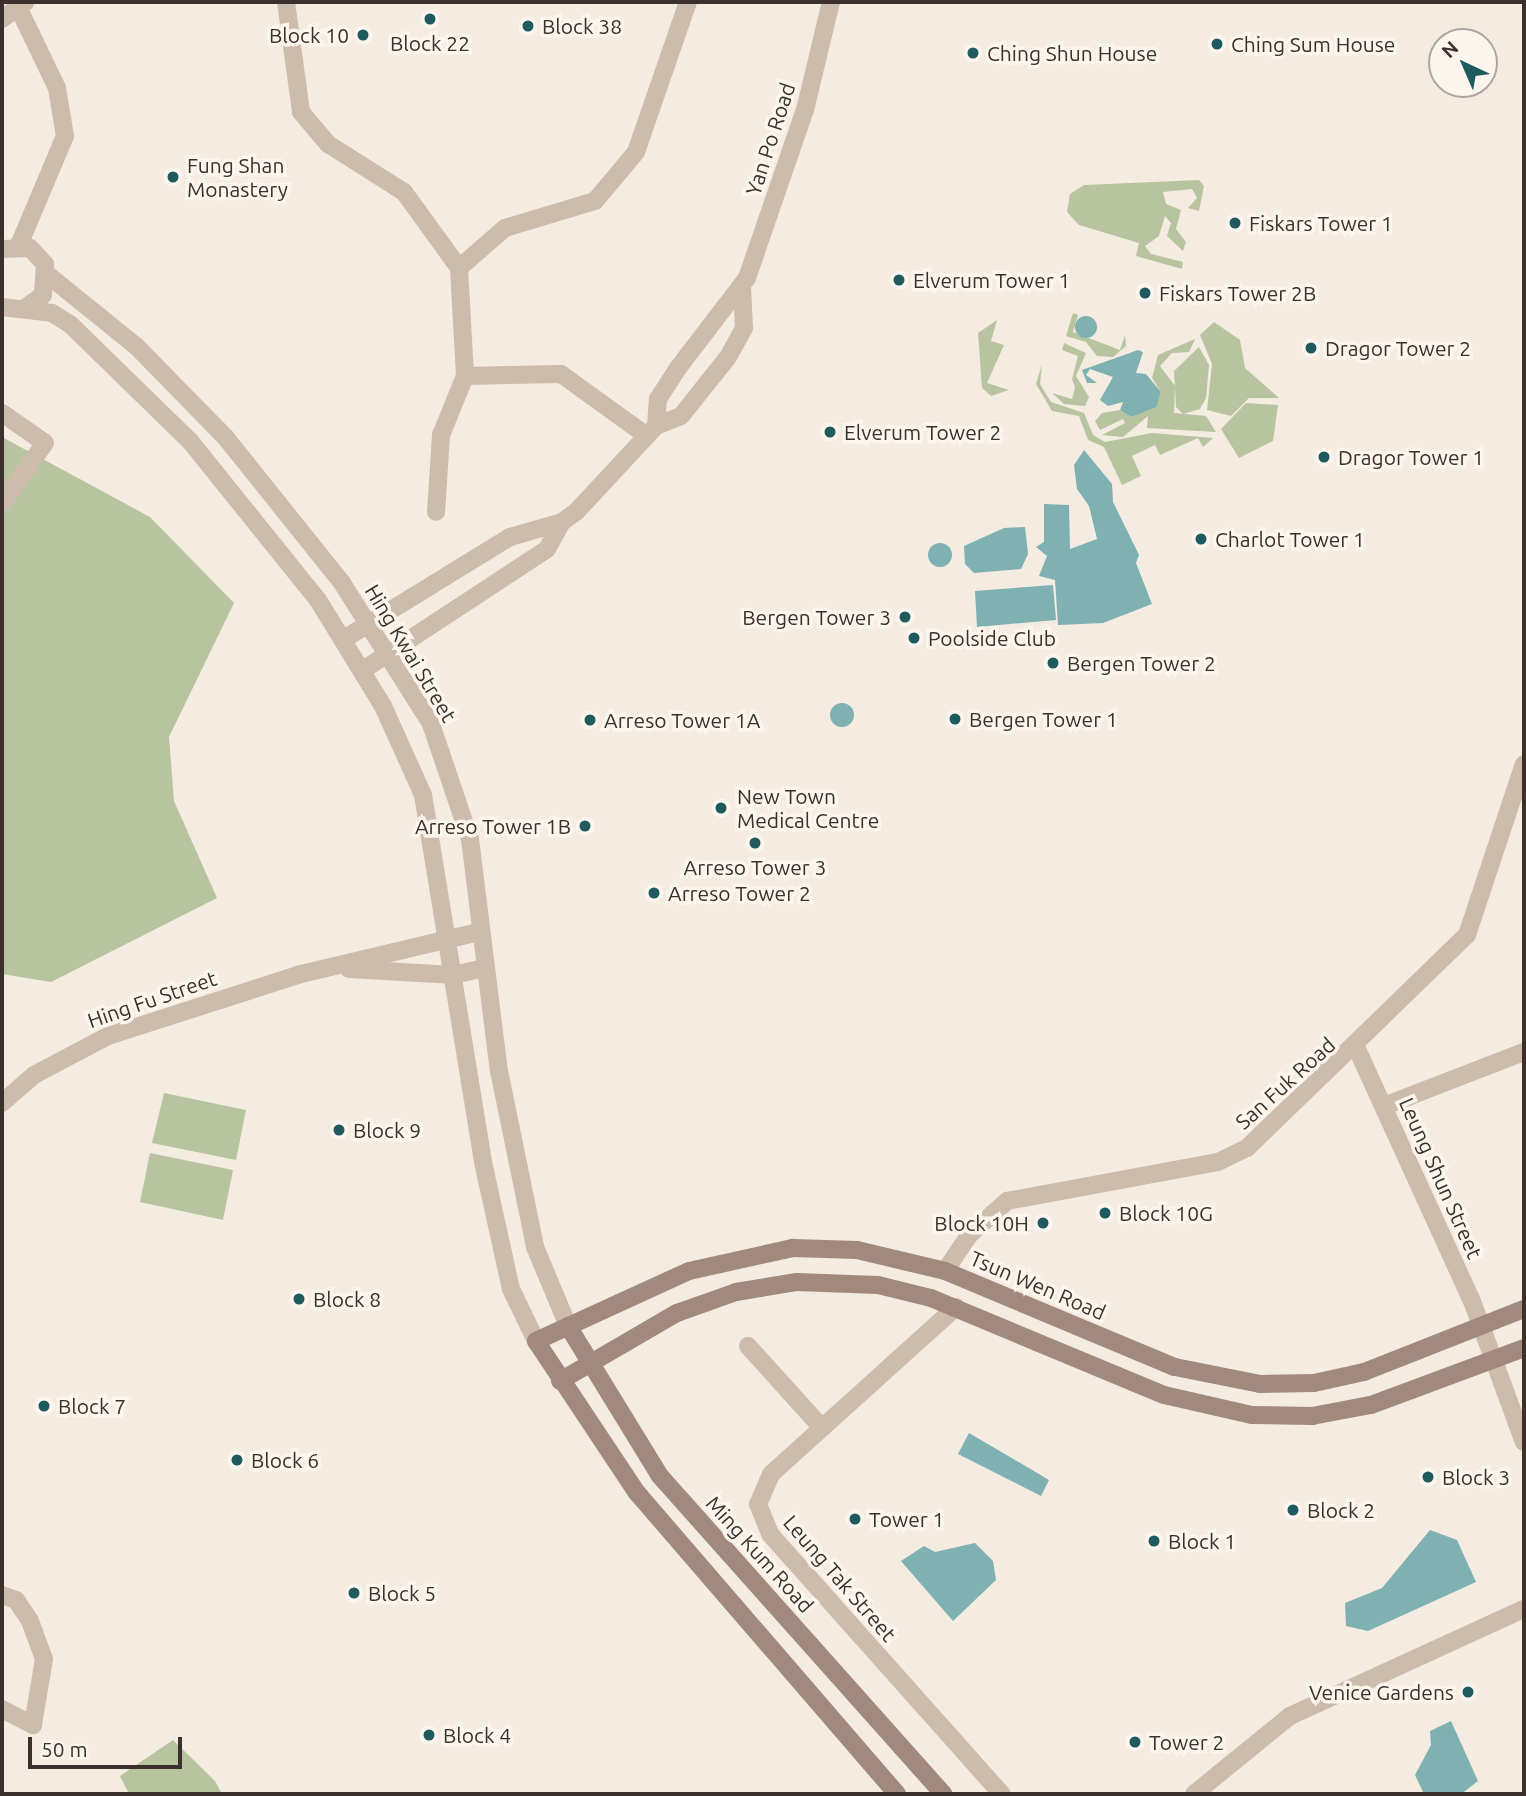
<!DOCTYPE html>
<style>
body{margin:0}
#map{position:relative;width:1526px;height:1796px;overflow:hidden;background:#f4ebe1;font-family:Ubuntu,sans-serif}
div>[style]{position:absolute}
.green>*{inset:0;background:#b8c4a0}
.water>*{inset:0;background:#7fb0b2}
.round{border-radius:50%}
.minor>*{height:18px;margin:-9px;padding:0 9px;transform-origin:9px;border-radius:9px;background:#cdbbac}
.tertiary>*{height:18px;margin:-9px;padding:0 9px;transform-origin:9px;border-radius:9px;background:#cdbbac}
.secondary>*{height:18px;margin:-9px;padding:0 9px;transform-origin:9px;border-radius:9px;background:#a18a7d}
.dots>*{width:19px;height:19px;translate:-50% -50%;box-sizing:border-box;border:4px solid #fbf5ee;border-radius:50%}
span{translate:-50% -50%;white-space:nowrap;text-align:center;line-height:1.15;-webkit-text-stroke:7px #fbf5ee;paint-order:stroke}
.poi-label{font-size:21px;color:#3b302b}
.left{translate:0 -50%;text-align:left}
.right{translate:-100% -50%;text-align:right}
.street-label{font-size:21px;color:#3b302b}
.frame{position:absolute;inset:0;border:4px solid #3b302b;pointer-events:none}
.north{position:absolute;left:1428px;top:28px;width:70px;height:70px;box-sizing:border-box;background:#fbf5ee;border:2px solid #aea6a0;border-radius:50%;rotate:316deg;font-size:19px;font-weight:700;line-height:28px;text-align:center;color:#3b302b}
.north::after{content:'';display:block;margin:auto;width:24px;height:32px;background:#1f5a5e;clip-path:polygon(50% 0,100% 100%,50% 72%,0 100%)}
.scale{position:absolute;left:28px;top:1737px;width:154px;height:32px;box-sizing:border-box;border:4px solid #3b302b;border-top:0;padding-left:9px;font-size:21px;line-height:24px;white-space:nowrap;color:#3b302b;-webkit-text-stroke:5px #fbf5ee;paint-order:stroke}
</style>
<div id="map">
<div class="green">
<div style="clip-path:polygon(1199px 180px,1204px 186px,1199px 211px,1188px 208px,1197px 198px,1192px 189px,1163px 192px,1166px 204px,1181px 210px,1176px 229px,1186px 242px,1183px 251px,1167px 236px,1171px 223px,1165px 216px,1159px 236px,1145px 246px,1151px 254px,1183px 262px,1182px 269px,1136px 256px,1139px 243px,1079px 225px,1067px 212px,1070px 194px,1084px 185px)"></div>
<div style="clip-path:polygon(1073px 313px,1078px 315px,1073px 332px,1120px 350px,1125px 335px,1126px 346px,1113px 357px,1097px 356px,1086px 342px,1066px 336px)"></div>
<div style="clip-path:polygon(997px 320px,991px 341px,1004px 345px,987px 383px,1009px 390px,991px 396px,982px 388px,978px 333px)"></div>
<div style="clip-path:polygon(1214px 322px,1240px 340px,1245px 368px,1279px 398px,1249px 398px,1231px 416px,1207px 410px,1212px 364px,1200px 335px)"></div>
<div style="clip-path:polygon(1195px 339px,1189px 352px,1172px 353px,1160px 366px,1175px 386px,1174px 413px,1206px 416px,1216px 432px,1147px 428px,1148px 416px,1123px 437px,1102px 435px,1125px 423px,1123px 419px,1100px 430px,1095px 421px,1102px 413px,1120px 410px,1131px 417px,1157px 403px,1161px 392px,1152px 378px,1158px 355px)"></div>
<div style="clip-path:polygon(1064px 343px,1086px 353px,1076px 376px,1089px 397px,1085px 406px,1064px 404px,1052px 393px,1072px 399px,1075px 387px,1072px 379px,1078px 356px,1062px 350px)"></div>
<div style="clip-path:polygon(1199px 347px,1209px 365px,1206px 398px,1200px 409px,1183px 414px,1176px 407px,1174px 371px)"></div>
<div style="clip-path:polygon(1042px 364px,1040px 384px,1051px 402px,1084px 413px,1093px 435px,1105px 442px,1152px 433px,1213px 438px,1203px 447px,1198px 438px,1160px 455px,1155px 445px,1132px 456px,1141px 476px,1122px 485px,1104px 447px,1088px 440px,1079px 416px,1052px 411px,1036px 384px)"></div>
<div style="clip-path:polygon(1246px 403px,1278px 405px,1273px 441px,1239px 458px,1221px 429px)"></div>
<div style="clip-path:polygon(2px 437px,150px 517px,234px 603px,169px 737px,174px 801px,217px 898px,51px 982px,2px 974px)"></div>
<div style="clip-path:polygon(164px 1093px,246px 1110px,236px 1160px,152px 1143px)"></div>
<div style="clip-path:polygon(150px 1153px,233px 1170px,223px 1220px,140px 1202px)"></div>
<div style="clip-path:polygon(173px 1740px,215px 1781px,222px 1794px,129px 1794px,120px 1776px)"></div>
</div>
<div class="water">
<div class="round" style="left:1075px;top:316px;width:22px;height:22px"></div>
<div style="clip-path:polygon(1138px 350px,1143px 352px,1136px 373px,1146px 374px,1161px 392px,1156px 407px,1131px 417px,1120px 410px,1123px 402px,1108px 406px,1100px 400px,1113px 377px,1090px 369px,1086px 375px,1097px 383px,1087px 383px,1082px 370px)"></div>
<div style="clip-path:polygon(1084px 450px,1112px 484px,1113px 502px,1139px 555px,1136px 563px,1152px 604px,1103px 623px,1058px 625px,1055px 580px,1039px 576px,1047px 556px,1036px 547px,1044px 542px,1044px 504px,1069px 505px,1070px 549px,1097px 539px,1089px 506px,1077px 489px,1074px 465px)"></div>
<div style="clip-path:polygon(1025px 527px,1028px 554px,1021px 569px,974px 573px,965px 564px,964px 546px,1004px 528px)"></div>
<div class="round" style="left:928px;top:543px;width:24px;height:24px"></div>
<div style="clip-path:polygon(1053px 585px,1056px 620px,977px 627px,975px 591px)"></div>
<div class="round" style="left:830px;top:703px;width:24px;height:24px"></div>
<div style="clip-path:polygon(969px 1433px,1049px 1480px,1041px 1496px,958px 1454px)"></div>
<div style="clip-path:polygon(1430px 1530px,1457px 1540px,1476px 1582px,1368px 1631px,1346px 1626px,1345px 1603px,1382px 1588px)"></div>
<div style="clip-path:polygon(975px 1543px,993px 1561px,996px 1580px,953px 1621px,901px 1561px,924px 1546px,935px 1552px)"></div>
<div style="clip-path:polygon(1451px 1721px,1478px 1781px,1461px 1794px,1424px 1794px,1415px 1775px,1431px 1745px,1430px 1731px)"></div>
</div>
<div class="minor">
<div style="left:286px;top:2px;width:111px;rotate:82.2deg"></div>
<div style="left:301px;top:112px;width:42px;rotate:49.8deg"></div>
<div style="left:328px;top:144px;width:90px;rotate:32.3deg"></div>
<div style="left:404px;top:192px;width:94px;rotate:54.1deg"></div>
<div style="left:459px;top:268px;width:108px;rotate:86.8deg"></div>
<div style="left:465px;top:376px;width:64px;rotate:112.1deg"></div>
<div style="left:441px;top:435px;width:77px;rotate:93.7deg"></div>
<div style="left:2px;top:19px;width:29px;rotate:-36deg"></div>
<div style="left:19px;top:245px;width:118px;rotate:-67.1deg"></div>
<div style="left:65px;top:136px;width:49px;rotate:-99.5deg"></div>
<div style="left:57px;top:88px;width:85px;rotate:-115.7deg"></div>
<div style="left:459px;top:268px;width:61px;rotate:-41deg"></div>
<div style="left:505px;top:228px;width:94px;rotate:-16.7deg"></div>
<div style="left:595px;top:201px;width:64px;rotate:-50.1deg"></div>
<div style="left:636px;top:152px;width:159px;rotate:-70.9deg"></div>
<div style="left:465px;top:376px;width:96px;rotate:-1.2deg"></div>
<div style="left:561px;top:374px;width:106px;rotate:35.8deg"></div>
<div style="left:2px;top:413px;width:52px;rotate:34.9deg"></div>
<div style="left:45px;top:443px;width:74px;rotate:125.6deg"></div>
<div style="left:349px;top:969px;width:105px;rotate:3.3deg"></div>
<div style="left:454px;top:975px;width:31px;rotate:-13deg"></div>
<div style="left:1357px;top:1049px;width:277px;rotate:65.5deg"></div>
<div style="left:1472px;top:1301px;width:150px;rotate:69.8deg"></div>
<div style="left:2px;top:1103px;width:43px;rotate:-41.2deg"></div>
<div style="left:34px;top:1075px;width:84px;rotate:-27.8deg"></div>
<div style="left:108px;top:1036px;width:203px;rotate:-17.8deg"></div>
<div style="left:301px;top:974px;width:182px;rotate:-13.3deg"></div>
<div style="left:1384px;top:1106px;width:150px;rotate:-21.1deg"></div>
<div style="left:945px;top:1271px;width:45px;rotate:-56deg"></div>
<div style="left:970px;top:1234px;width:50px;rotate:-41.7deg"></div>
<div style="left:1007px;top:1201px;width:215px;rotate:-10.5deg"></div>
<div style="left:1218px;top:1162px;width:32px;rotate:-26deg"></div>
<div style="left:1247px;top:1148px;width:306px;rotate:-44.1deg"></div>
<div style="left:1467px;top:935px;width:180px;rotate:-71.6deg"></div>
<div style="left:956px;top:1307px;width:249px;rotate:137.9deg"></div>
<div style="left:771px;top:1474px;width:33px;rotate:113deg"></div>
<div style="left:758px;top:1504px;width:32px;rotate:68deg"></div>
<div style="left:770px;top:1534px;width:348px;rotate:48.3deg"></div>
<div style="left:748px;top:1346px;width:110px;rotate:47.9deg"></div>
<div style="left:2px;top:1595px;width:15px;rotate:20deg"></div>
<div style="left:16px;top:1600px;width:25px;rotate:56deg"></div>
<div style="left:30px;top:1621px;width:40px;rotate:69.8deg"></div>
<div style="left:44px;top:1659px;width:67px;rotate:99.5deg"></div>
<div style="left:33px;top:1725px;width:35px;rotate:-153deg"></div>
<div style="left:1194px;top:1794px;width:124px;rotate:-39.1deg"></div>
<div style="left:1290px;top:1716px;width:257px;rotate:-24.6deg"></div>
</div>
<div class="tertiary">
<div style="left:2px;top:249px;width:28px;rotate:-2deg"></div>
<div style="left:30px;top:248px;width:22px;rotate:47deg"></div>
<div style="left:45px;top:264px;width:31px;rotate:94deg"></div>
<div style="left:43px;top:295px;width:24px;rotate:144deg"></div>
<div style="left:48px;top:275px;width:113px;rotate:38.9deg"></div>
<div style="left:136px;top:346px;width:129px;rotate:45.6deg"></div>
<div style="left:226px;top:438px;width:186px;rotate:51.3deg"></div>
<div style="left:342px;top:583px;width:167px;rotate:57.7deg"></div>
<div style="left:431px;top:724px;width:121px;rotate:71.3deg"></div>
<div style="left:470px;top:839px;width:234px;rotate:82.9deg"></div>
<div style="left:499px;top:1071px;width:180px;rotate:78.4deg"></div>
<div style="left:535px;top:1247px;width:86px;rotate:67.3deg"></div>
<div style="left:2px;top:307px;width:50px;rotate:6.8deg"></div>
<div style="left:52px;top:313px;width:22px;rotate:32deg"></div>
<div style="left:71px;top:325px;width:166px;rotate:44.3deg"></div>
<div style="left:190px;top:441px;width:204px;rotate:51.2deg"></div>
<div style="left:318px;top:600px;width:124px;rotate:58.5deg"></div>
<div style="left:383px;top:706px;width:98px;rotate:65.8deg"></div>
<div style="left:423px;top:795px;width:372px;rotate:80.7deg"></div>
<div style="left:483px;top:1162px;width:130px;rotate:77.6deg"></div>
<div style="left:511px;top:1289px;width:58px;rotate:64.3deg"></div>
<div style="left:656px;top:426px;width:27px;rotate:-86deg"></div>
<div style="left:658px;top:399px;width:37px;rotate:-57deg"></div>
<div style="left:678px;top:368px;width:113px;rotate:-52.5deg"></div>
<div style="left:747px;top:278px;width:178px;rotate:-71deg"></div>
<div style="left:805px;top:110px;width:111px;rotate:-76.5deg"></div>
<div style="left:344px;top:639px;width:195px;rotate:-31.6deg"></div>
<div style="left:510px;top:537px;width:54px;rotate:-16.1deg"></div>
<div style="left:562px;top:522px;width:17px;rotate:-36deg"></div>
<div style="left:576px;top:512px;width:117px;rotate:-47.1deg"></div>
<div style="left:656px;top:426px;width:27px;rotate:-22deg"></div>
<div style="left:681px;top:416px;width:75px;rotate:-51.5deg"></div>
<div style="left:728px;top:357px;width:33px;rotate:-61deg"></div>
<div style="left:744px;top:328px;width:41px;rotate:-92.8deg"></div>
<div style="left:363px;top:670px;width:220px;rotate:-33.3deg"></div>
<div style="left:547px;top:549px;width:31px;rotate:-61deg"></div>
</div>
<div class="secondary">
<div style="left:568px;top:1326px;width:176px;rotate:58.5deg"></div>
<div style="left:660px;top:1476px;width:426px;rotate:48.3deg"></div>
<div style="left:560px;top:1381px;width:135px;rotate:-30.2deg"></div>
<div style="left:677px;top:1313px;width:63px;rotate:-19.6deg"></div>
<div style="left:736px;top:1292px;width:62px;rotate:-9.3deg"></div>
<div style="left:797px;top:1282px;width:81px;rotate:2.1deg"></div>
<div style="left:878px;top:1285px;width:55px;rotate:13.8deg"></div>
<div style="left:931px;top:1298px;width:252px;rotate:22.6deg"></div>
<div style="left:1164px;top:1395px;width:90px;rotate:12.8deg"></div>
<div style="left:1252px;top:1415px;width:60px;rotate:1deg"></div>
<div style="left:1312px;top:1416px;width:60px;rotate:-10.6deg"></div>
<div style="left:1371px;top:1405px;width:163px;rotate:-20.4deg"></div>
<div style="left:897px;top:1794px;width:398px;rotate:-130.8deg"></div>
<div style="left:637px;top:1493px;width:182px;rotate:-123.6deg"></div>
<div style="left:536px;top:1341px;width:168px;rotate:-24.6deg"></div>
<div style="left:689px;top:1271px;width:107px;rotate:-12.5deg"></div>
<div style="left:793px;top:1248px;width:64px;rotate:1.8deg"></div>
<div style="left:857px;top:1250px;width:90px;rotate:13.4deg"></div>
<div style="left:945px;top:1271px;width:249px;rotate:22.7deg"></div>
<div style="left:1175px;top:1367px;width:87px;rotate:11.3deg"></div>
<div style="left:1260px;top:1384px;width:54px;rotate:-1.1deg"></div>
<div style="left:1314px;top:1383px;width:51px;rotate:-12.4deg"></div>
<div style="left:1364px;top:1372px;width:172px;rotate:-21.5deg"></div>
</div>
<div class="dots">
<div style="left:430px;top:19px;background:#1f5a5e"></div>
<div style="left:528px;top:26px;background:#1f5a5e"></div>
<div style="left:363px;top:35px;background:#1f5a5e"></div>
<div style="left:1217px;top:44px;background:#1f5a5e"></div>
<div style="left:973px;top:53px;background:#1f5a5e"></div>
<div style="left:173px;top:177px;background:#1f5a5e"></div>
<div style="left:1235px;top:223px;background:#1f5a5e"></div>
<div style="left:899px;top:280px;background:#1f5a5e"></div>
<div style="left:1145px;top:293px;background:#1f5a5e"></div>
<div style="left:1311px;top:348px;background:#1f5a5e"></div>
<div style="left:830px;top:432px;background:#1f5a5e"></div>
<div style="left:1324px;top:457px;background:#1f5a5e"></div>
<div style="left:1201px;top:539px;background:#1f5a5e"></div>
<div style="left:905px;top:617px;background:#1f5a5e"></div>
<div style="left:914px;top:638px;background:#1f5a5e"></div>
<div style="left:1053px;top:663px;background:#1f5a5e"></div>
<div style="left:955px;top:719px;background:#1f5a5e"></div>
<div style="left:590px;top:720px;background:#1f5a5e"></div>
<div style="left:721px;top:808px;background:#1f5a5e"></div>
<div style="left:585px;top:826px;background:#1f5a5e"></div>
<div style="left:755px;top:843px;background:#1f5a5e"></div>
<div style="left:654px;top:893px;background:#1f5a5e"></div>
<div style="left:339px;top:1130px;background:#1f5a5e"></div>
<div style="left:1105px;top:1213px;background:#1f5a5e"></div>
<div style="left:1043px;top:1223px;background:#1f5a5e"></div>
<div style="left:299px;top:1299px;background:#1f5a5e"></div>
<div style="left:44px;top:1406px;background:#1f5a5e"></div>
<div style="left:237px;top:1460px;background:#1f5a5e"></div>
<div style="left:1428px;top:1477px;background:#1f5a5e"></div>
<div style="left:1293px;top:1510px;background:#1f5a5e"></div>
<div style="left:855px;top:1519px;background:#1f5a5e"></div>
<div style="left:1154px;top:1541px;background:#1f5a5e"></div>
<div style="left:354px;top:1593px;background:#1f5a5e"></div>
<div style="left:1468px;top:1692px;background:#1f5a5e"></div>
<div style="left:429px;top:1735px;background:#1f5a5e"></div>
<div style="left:1135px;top:1742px;background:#1f5a5e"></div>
</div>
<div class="poi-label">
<span class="left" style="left:542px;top:26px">Block 38</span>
<span class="right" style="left:349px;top:35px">Block 10</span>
<span style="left:430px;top:43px">Block 22</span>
<span class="left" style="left:1231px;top:44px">Ching Sum House</span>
<span class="left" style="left:987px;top:53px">Ching Shun House</span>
<span class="left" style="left:187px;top:177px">Fung Shan<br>Monastery</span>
<span class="left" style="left:1249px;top:223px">Fiskars Tower 1</span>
<span class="left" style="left:913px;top:280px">Elverum Tower 1</span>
<span class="left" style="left:1159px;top:293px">Fiskars Tower 2B</span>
<span class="left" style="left:1325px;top:348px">Dragor Tower 2</span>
<span class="left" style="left:844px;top:432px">Elverum Tower 2</span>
<span class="left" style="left:1338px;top:457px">Dragor Tower 1</span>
<span class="left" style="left:1215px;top:539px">Charlot Tower 1</span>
<span class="right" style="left:891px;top:617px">Bergen Tower 3</span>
<span class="left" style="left:928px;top:638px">Poolside Club</span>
<span class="left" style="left:1067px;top:663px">Bergen Tower 2</span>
<span class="left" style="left:969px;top:719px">Bergen Tower 1</span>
<span class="left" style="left:604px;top:720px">Arreso Tower 1A</span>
<span class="left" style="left:737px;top:808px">New Town<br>Medical Centre</span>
<span class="right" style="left:571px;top:826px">Arreso Tower 1B</span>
<span style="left:755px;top:867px">Arreso Tower 3</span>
<span class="left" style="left:668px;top:893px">Arreso Tower 2</span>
<span class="left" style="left:353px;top:1130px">Block 9</span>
<span class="left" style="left:1119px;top:1213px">Block 10G</span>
<span class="right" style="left:1029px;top:1223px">Block 10H</span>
<span class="left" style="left:313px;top:1299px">Block 8</span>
<span class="left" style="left:58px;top:1406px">Block 7</span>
<span class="left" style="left:251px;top:1460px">Block 6</span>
<span class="left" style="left:1442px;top:1477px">Block 3</span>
<span class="left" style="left:1307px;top:1510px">Block 2</span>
<span class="left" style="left:869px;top:1519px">Tower 1</span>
<span class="left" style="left:1168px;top:1541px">Block 1</span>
<span class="left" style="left:368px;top:1593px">Block 5</span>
<span class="right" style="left:1454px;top:1692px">Venice Gardens</span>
<span class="left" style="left:443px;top:1735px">Block 4</span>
<span class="left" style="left:1149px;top:1742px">Tower 2</span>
</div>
<div class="street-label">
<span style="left:770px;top:139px;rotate:-72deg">Yan Po Road</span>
<span style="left:411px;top:653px;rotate:59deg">Hing Kwai Street</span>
<span style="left:152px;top:999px;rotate:-19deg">Hing Fu Street</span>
<span style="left:1285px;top:1083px;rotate:-42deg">San Fuk Road</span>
<span style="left:1441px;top:1178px;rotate:66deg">Leung Shun Street</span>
<span style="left:1038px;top:1285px;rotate:23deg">Tsun Wen Road</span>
<span style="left:760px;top:1554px;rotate:48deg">Ming Kum Road</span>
<span style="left:840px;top:1578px;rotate:49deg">Leung Tak Street</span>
</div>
<div class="frame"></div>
<div class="north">N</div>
<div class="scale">50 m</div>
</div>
